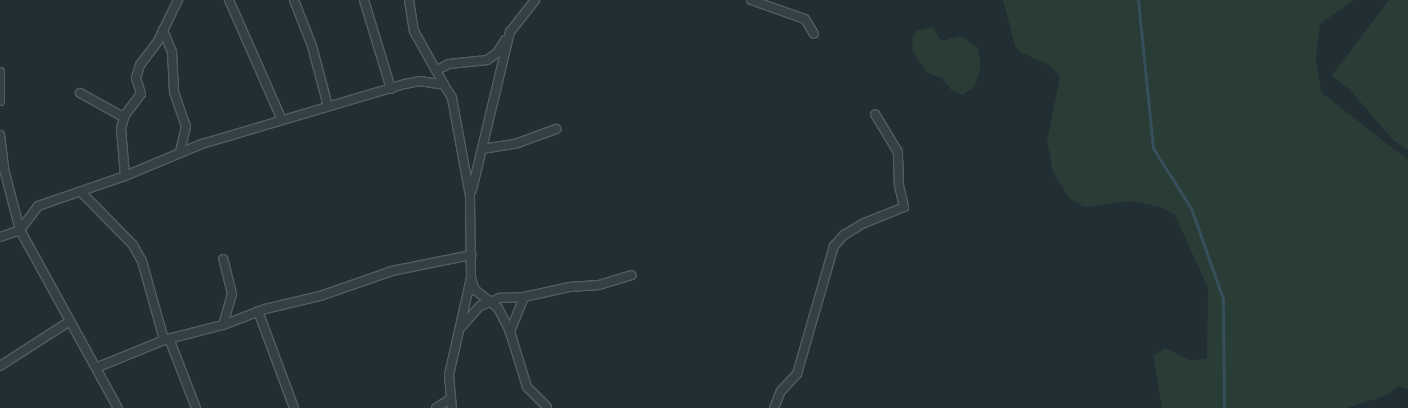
<!DOCTYPE html>
<style>
body{margin:0}
#map{position:relative;width:1408px;height:408px;overflow:hidden;background:#212e34;font-family:Rubik,sans-serif}
div>[style]{position:absolute}
.green>*{inset:0;background:#293c36}
.stream>*{height:3px;margin:-1.5px;padding:0 1.5px;transform-origin:1.5px;border-radius:1.5px;background:#364f5a}
.roads{filter:drop-shadow(1px 0 #525d63) drop-shadow(-1px 0 #525d63) drop-shadow(0 1px #525d63) drop-shadow(0 -1px #525d63)}
.street>*{height:8px;margin:-4px;padding:0 4px;transform-origin:4px;border-radius:4px;background:#344045}
span{translate:-50% -50%;white-space:nowrap;text-align:center;line-height:1.15;-webkit-text-stroke:5px #1a2429;paint-order:stroke}
</style>
<div id="map">
<div class="green">
<div style="clip-path:polygon(1003px 0,1354px 0,1320px 24px,1316px 57px,1321px 92px,1408px 160px,1408px 389px,1399px 386px,1385px 396px,1347px 408px,1162px 408px,1153px 356px,1165px 348px,1192px 361px,1207px 358px,1208px 288px,1175px 215px,1161px 207px,1130px 201px,1084px 207px,1069px 198px,1053px 172px,1047px 140px,1060px 77px,1049px 65px,1020px 52px,1015px 46px)"></div>
<div style="clip-path:polygon(1389px 0,1408px 0,1408px 150px,1393px 140px,1350px 90px,1331px 76px)"></div>
<div style="clip-path:polygon(932px 27px,942px 41px,961px 36px,978px 48px,981px 67px,975px 86px,963px 95px,952px 91px,942px 78px,927px 73px,913px 52px,912px 39px,916px 31px)"></div>
</div>
<div class="stream">
<div style="left:1138px;top:0;width:149px;rotate:84.2deg"></div>
<div style="left:1153px;top:148px;width:71px;rotate:57.7deg"></div>
<div style="left:1191px;top:208px;width:96px;rotate:70.6deg"></div>
<div style="left:1223px;top:299px;width:109px;rotate:89.5deg"></div>
</div>
<div class="roads">
<div class="street">
<div style="left:229px;top:0;width:131px;rotate:66.2deg"></div>
<div style="left:294px;top:0;width:49px;rotate:68.6deg"></div>
<div style="left:312px;top:46px;width:62px;rotate:75.1deg"></div>
<div style="left:364px;top:0;width:93px;rotate:73.1deg"></div>
<div style="left:409px;top:0;width:31px;rotate:81deg"></div>
<div style="left:414px;top:31px;width:62px;rotate:60.9deg"></div>
<div style="left:751px;top:0;width:57px;rotate:19.4deg"></div>
<div style="left:805px;top:19px;width:17px;rotate:59deg"></div>
<div style="left:163px;top:30px;width:24px;rotate:68deg"></div>
<div style="left:172px;top:52px;width:40px;rotate:87.1deg"></div>
<div style="left:174px;top:92px;width:36px;rotate:71deg"></div>
<div style="left:186px;top:126px;width:27px;rotate:103deg"></div>
<div style="left:437px;top:70px;width:13px;rotate:-27deg"></div>
<div style="left:449px;top:64px;width:38px;rotate:-6deg"></div>
<div style="left:487px;top:60px;width:12px;rotate:-35deg"></div>
<div style="left:497px;top:53px;width:15px;rotate:-58deg"></div>
<div style="left:0;top:72px;width:29px;rotate:90deg"></div>
<div style="left:80px;top:93px;width:46px;rotate:28.8deg"></div>
<div style="left:120px;top:115px;width:5px"></div>
<div style="left:0;top:135px;width:34px;rotate:83deg"></div>
<div style="left:4px;top:169px;width:63px;rotate:75.3deg"></div>
<div style="left:20px;top:230px;width:203px;rotate:61.2deg"></div>
<div style="left:482px;top:149px;width:33px;rotate:-9deg"></div>
<div style="left:515px;top:144px;width:44px;rotate:-20.1deg"></div>
<div style="left:125px;top:176px;width:48px;rotate:-94.8deg"></div>
<div style="left:121px;top:128px;width:14px;rotate:-73deg"></div>
<div style="left:125px;top:115px;width:26px;rotate:-53deg"></div>
<div style="left:141px;top:94px;width:17px;rotate:-107deg"></div>
<div style="left:136px;top:78px;width:14px;rotate:-73deg"></div>
<div style="left:140px;top:65px;width:30px;rotate:-53deg"></div>
<div style="left:158px;top:41px;width:46px;rotate:-64deg"></div>
<div style="left:472px;top:190px;width:163px;rotate:-76.5deg"></div>
<div style="left:510px;top:32px;width:41px;rotate:-52deg"></div>
<div style="left:81px;top:192px;width:74px;rotate:45.5deg"></div>
<div style="left:133px;top:245px;width:18px;rotate:61deg"></div>
<div style="left:142px;top:261px;width:82px;rotate:74.4deg"></div>
<div style="left:0;top:237px;width:21px;rotate:-19deg"></div>
<div style="left:20px;top:230px;width:30px;rotate:-53deg"></div>
<div style="left:38px;top:206px;width:92px;rotate:-19deg"></div>
<div style="left:125px;top:176px;width:83px;rotate:-22.6deg"></div>
<div style="left:202px;top:144px;width:212px;rotate:-16.5deg"></div>
<div style="left:405px;top:84px;width:15px;rotate:-11deg"></div>
<div style="left:420px;top:81px;width:24px;rotate:9deg"></div>
<div style="left:444px;top:85px;width:15px;rotate:58deg"></div>
<div style="left:452px;top:98px;width:100px;rotate:79.6deg"></div>
<div style="left:470px;top:196px;width:82px;rotate:89.3deg"></div>
<div style="left:471px;top:278px;width:99px;rotate:102.8deg"></div>
<div style="left:449px;top:375px;width:33px;rotate:85deg"></div>
<div style="left:471px;top:278px;width:13px;rotate:72deg"></div>
<div style="left:475px;top:290px;width:29px;rotate:38deg"></div>
<div style="left:498px;top:308px;width:27px;rotate:63deg"></div>
<div style="left:524px;top:297px;width:38px;rotate:112deg"></div>
<div style="left:510px;top:332px;width:58px;rotate:72.8deg"></div>
<div style="left:527px;top:387px;width:28px;rotate:45deg"></div>
<div style="left:258px;top:311px;width:103px;rotate:69.6deg"></div>
<div style="left:223px;top:325px;width:32px;rotate:-74deg"></div>
<div style="left:232px;top:294px;width:36px;rotate:-104deg"></div>
<div style="left:462px;top:326px;width:27px;rotate:-48deg"></div>
<div style="left:480px;top:306px;width:22px;rotate:-22deg"></div>
<div style="left:500px;top:298px;width:24px;rotate:-2deg"></div>
<div style="left:524px;top:297px;width:46px;rotate:-12.5deg"></div>
<div style="left:569px;top:287px;width:30px;rotate:-4deg"></div>
<div style="left:599px;top:285px;width:34px;rotate:-17deg"></div>
<div style="left:170px;top:341px;width:72px;rotate:68.8deg"></div>
<div style="left:0;top:366px;width:83px;rotate:-32.7deg"></div>
<div style="left:98px;top:367px;width:71px;rotate:-22.2deg"></div>
<div style="left:164px;top:340px;width:61px;rotate:-14.3deg"></div>
<div style="left:223px;top:325px;width:45px;rotate:-20.9deg"></div>
<div style="left:265px;top:309px;width:57px;rotate:-13.3deg"></div>
<div style="left:320px;top:296px;width:76px;rotate:-19.1deg"></div>
<div style="left:392px;top:271px;width:81px;rotate:-11.4deg"></div>
<div style="left:436px;top:408px;width:17px;rotate:-33deg"></div>
<div style="left:774px;top:408px;width:18px;rotate:-68deg"></div>
<div style="left:781px;top:391px;width:23px;rotate:-47deg"></div>
<div style="left:797px;top:374px;width:133px;rotate:-73.9deg"></div>
<div style="left:834px;top:246px;width:15px;rotate:-48deg"></div>
<div style="left:844px;top:235px;width:21px;rotate:-31deg"></div>
<div style="left:862px;top:224px;width:45px;rotate:-22deg"></div>
<div style="left:904px;top:207px;width:23px;rotate:-103deg"></div>
<div style="left:899px;top:185px;width:33px;rotate:-92deg"></div>
<div style="left:898px;top:152px;width:44px;rotate:-121.2deg"></div>
</div>
</div>
</div>
